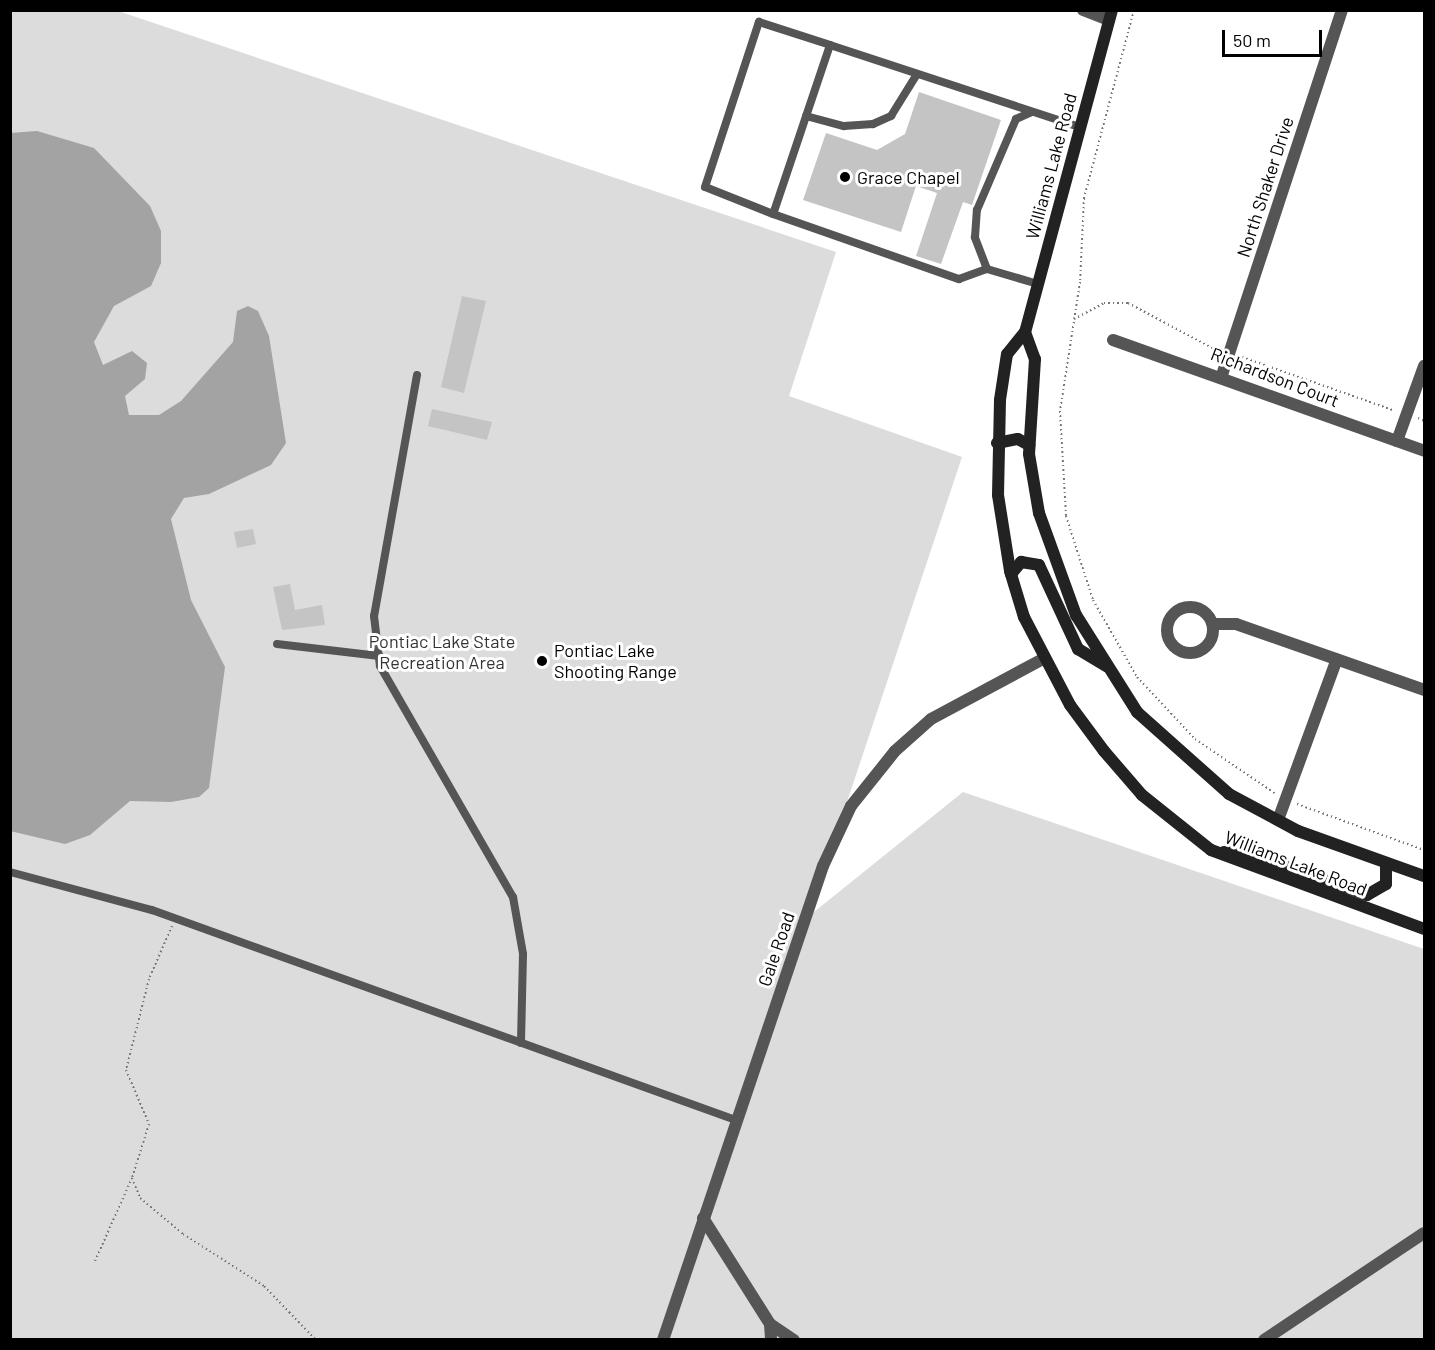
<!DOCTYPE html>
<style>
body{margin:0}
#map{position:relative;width:1435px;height:1350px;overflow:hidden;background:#fff;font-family:Barlow,sans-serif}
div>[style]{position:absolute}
.green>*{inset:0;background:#dcdcdc}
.water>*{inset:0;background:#a3a3a3}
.building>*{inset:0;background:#c4c4c4}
.path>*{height:2px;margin-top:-1px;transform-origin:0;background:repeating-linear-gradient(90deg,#777 0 1.5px,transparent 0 4.5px)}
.lane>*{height:8px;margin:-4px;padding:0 4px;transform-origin:4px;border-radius:4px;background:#555}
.street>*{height:12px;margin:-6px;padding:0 6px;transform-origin:6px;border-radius:6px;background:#555}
.street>.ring{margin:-6px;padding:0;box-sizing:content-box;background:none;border:12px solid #555;border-radius:50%}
.secondary>*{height:12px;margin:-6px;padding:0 6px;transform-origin:6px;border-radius:6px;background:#222}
.dots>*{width:16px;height:16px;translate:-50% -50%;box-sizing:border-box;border:3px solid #fff;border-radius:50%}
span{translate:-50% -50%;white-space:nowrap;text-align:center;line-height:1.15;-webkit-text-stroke:6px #fff;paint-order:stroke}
.street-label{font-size:18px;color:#000}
.poi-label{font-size:18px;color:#000}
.left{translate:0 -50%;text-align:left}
.park-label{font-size:18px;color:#333}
.frame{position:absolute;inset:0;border:12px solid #000;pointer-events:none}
.scale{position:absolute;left:1222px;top:30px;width:100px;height:27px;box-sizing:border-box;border:3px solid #000;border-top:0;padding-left:8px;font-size:18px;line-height:21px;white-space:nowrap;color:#000;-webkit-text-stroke:4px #fff;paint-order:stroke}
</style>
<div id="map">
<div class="green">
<div style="clip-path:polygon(10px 11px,118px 11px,836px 252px,789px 396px,962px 457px,809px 916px,963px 792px,1424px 949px,1424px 1339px,11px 1339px)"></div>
</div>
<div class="water">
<div style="clip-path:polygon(37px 131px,94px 148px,150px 206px,161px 231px,161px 263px,151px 286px,114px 306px,94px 342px,103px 365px,132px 351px,147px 363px,145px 379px,125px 396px,129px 415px,159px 415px,181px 401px,233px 342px,237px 311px,248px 306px,258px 311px,269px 336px,286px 443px,271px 465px,209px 494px,184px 498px,171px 519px,191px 600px,225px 667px,209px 788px,199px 797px,171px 802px,130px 801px,90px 835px,65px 844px,10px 831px,10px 133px)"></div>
</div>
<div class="building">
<div style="clip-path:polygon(919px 92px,1001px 120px,972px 205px,963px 202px,941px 264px,916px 256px,937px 193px,916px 186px,901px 232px,803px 200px,826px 133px,877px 150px,905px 134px)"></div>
<div style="clip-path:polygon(462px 296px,486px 301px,464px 393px,441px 387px)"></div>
<div style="clip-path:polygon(432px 409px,492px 422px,487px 440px,428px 426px)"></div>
<div style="clip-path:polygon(253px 529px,256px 544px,237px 548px,234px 532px)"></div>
<div style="clip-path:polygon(290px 584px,295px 610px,322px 605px,325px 625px,282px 630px,273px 587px)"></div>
</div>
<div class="path">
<div style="left:1134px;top:10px;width:195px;rotate:104.9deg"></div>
<div style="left:1084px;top:198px;width:84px;rotate:92.7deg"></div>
<div style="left:1080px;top:282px;width:131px;rotate:98.8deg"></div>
<div style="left:1060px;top:411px;width:105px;rotate:86.7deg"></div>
<div style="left:1066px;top:516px;width:88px;rotate:72.2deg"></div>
<div style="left:1093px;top:600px;width:89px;rotate:60.3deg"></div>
<div style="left:1137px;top:677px;width:85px;rotate:46.9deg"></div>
<div style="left:1195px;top:739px;width:98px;rotate:34.2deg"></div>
<div style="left:1074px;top:319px;width:34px;rotate:-28deg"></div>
<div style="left:1104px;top:303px;width:24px"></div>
<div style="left:1128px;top:303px;width:100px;rotate:28.1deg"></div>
<div style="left:1242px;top:357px;width:162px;rotate:19.4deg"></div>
<div style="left:1418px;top:418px;width:7px;rotate:27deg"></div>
<div style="left:1297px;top:804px;width:135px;rotate:19.9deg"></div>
<div style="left:172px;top:926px;width:58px;rotate:113.5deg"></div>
<div style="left:149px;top:979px;width:94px;rotate:104.2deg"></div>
<div style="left:126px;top:1070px;width:59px;rotate:66.9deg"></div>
<div style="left:149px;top:1124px;width:57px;rotate:107.5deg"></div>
<div style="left:132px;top:1178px;width:22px;rotate:68deg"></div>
<div style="left:140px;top:1198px;width:56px;rotate:39.9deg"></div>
<div style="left:183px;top:1234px;width:96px;rotate:32.7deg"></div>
<div style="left:264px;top:1286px;width:75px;rotate:46.1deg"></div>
<div style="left:95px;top:1261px;width:91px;rotate:-66deg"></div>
</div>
<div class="lane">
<div style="left:830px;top:45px;width:178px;rotate:108.6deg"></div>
<div style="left:773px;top:214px;width:73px;rotate:-158.3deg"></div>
<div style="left:705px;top:187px;width:174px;rotate:-71.9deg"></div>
<div style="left:759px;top:22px;width:75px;rotate:17.9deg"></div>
<div style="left:830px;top:45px;width:263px;rotate:18.2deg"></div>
<div style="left:806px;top:116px;width:39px;rotate:15deg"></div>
<div style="left:844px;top:126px;width:29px;rotate:-4deg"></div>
<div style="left:873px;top:124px;width:20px;rotate:-24deg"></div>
<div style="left:891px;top:116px;width:49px;rotate:-58.2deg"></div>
<div style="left:773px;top:214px;width:197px;rotate:19.3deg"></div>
<div style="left:959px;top:279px;width:30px;rotate:-20deg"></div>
<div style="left:987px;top:269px;width:53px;rotate:16.4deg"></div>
<div style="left:987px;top:269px;width:34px;rotate:-111deg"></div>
<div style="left:975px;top:237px;width:27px;rotate:-86deg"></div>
<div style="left:977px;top:210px;width:99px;rotate:-66.8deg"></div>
<div style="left:1016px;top:119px;width:17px;rotate:-24deg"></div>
<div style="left:417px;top:375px;width:245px;rotate:100.1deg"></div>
<div style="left:374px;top:616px;width:50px;rotate:83.2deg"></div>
<div style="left:380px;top:666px;width:267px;rotate:60.1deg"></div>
<div style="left:513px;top:897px;width:58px;rotate:80deg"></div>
<div style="left:523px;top:954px;width:89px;rotate:91.3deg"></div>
<div style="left:277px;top:644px;width:103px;rotate:6.7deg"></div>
<div style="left:10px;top:872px;width:147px;rotate:15deg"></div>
<div style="left:152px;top:910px;width:621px;rotate:19.78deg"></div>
</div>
<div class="street">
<div style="left:1083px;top:10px;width:28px;rotate:21deg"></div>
<div style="left:1113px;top:340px;width:330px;rotate:19.6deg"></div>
<div style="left:1222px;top:375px;width:384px;rotate:-71.8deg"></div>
<div style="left:1397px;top:441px;width:80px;rotate:-70.2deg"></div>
<div class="ring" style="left:1167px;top:607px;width:34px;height:34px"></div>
<div style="left:1213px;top:624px;width:23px"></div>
<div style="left:1236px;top:624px;width:199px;rotate:19.3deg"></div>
<div style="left:1278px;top:820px;width:171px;rotate:-69.9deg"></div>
<div style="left:703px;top:1218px;width:125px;rotate:57.7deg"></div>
<div style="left:770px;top:1324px;width:29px;rotate:34deg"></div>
<div style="left:770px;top:1324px;width:16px;rotate:86deg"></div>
<div style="left:663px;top:1340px;width:500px;rotate:-71.35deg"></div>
<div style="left:823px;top:866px;width:66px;rotate:-65deg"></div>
<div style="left:851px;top:806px;width:70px;rotate:-51.3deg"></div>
<div style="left:895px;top:751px;width:48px;rotate:-41.6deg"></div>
<div style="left:931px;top:719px;width:127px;rotate:-28.2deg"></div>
<div style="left:1264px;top:1340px;width:192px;rotate:-33.8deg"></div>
</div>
<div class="secondary">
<div style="left:1112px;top:10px;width:334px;rotate:105.1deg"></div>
<div style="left:1025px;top:332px;width:28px;rotate:129deg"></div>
<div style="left:1007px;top:354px;width:47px;rotate:98.7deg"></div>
<div style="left:1000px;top:400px;width:95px;rotate:91.2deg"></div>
<div style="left:998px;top:495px;width:77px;rotate:81deg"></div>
<div style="left:1010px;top:571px;width:48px;rotate:73.1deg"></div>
<div style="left:1024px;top:617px;width:99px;rotate:62.4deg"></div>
<div style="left:1070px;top:705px;width:57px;rotate:53.5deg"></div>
<div style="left:1104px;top:751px;width:58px;rotate:49.2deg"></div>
<div style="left:1142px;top:795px;width:88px;rotate:38.6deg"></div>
<div style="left:1211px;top:850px;width:227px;rotate:20.3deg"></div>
<div style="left:1025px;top:332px;width:29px;rotate:70deg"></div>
<div style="left:1035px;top:359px;width:95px;rotate:93.6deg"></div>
<div style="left:1029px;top:454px;width:60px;rotate:80.4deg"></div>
<div style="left:1039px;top:513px;width:109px;rotate:70.1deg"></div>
<div style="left:1076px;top:615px;width:115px;rotate:57.8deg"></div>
<div style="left:1137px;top:712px;width:123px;rotate:41.7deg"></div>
<div style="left:1229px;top:794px;width:78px;rotate:28.2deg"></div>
<div style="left:1298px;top:831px;width:134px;rotate:19.7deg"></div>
<div style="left:997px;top:443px;width:21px;rotate:-11deg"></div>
<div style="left:1018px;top:439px;width:13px;rotate:29deg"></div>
<div style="left:1011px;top:574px;width:16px;rotate:-50deg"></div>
<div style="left:1021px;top:562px;width:18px;rotate:9deg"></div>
<div style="left:1039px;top:565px;width:93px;rotate:65.1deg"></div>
<div style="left:1078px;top:649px;width:33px;rotate:31deg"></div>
<div style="left:1224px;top:852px;width:26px;rotate:4deg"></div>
<div style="left:1250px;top:854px;width:124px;rotate:19.3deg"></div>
<div style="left:1367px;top:895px;width:22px;rotate:-30deg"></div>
<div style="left:1386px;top:884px;width:21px;rotate:-90deg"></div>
</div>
<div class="dots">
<div style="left:845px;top:177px;background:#000"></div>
<div style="left:542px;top:661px;background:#000"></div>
</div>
<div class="street-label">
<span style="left:1051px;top:166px;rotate:-75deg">Williams Lake Road</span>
<span style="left:1265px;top:187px;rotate:-72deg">North Shaker Drive</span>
<span style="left:1275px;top:377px;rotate:21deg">Richardson Court</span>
<span style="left:1296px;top:863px;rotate:21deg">Williams Lake Road</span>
<span style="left:776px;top:949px;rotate:-71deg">Gale Road</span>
</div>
<div class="poi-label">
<span class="left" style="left:857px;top:177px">Grace Chapel</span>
<span class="left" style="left:554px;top:661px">Pontiac Lake<br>Shooting Range</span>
</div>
<div class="park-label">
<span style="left:442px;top:652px">Pontiac Lake State<br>Recreation Area</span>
</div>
<div class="frame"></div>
<div class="scale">50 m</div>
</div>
